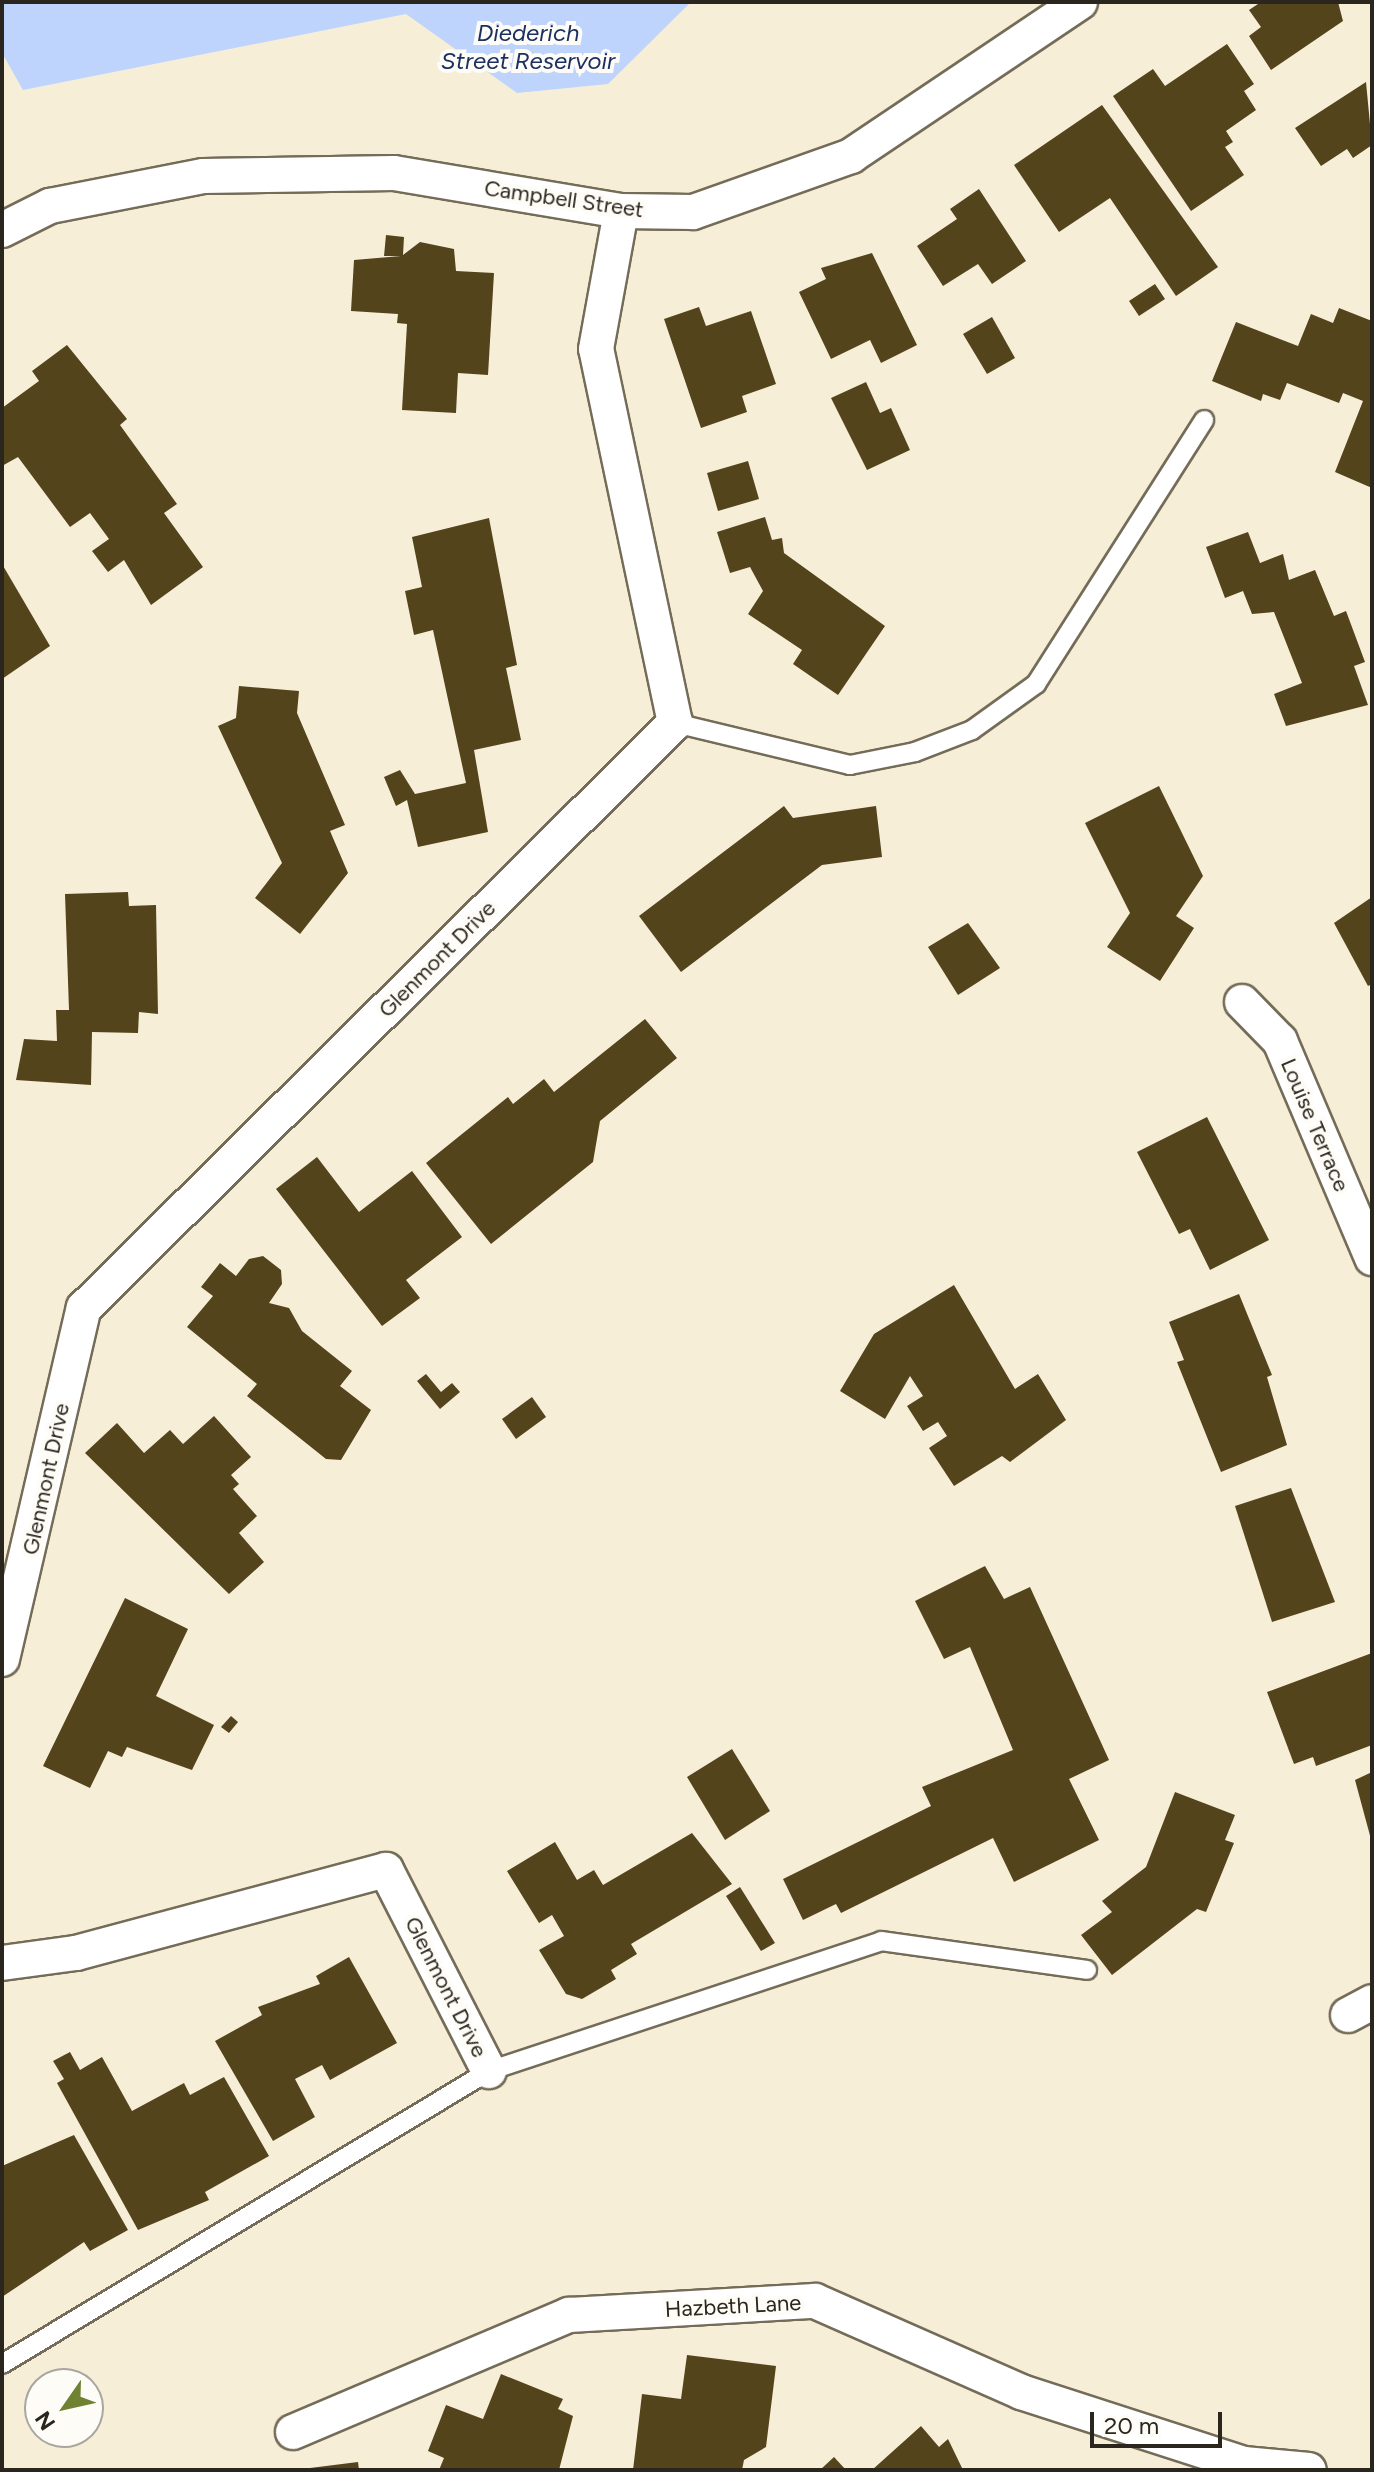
<!DOCTYPE html>
<style>
body{margin:0}
#map{position:relative;width:1374px;height:2472px;overflow:hidden;background:#f7eed8;font-family:Figtree,sans-serif}
div>[style]{position:absolute}
.water>*{inset:0;background:#bfd4fc}
.building>*{inset:0;background:#54441c}
.roads{filter:drop-shadow(2px 0 #746c58) drop-shadow(-2px 0 #746c58) drop-shadow(0 2px #746c58) drop-shadow(0 -2px #746c58)}
.service>*{height:18px;margin:-9px;padding:0 9px;transform-origin:9px;border-radius:9px;background:#fff}
.minor>*{height:34px;margin:-17px;padding:0 17px;transform-origin:17px;border-radius:17px;background:#fff}
span{translate:-50% -50%;white-space:nowrap;text-align:center;line-height:1.15;-webkit-text-stroke:8px #fefcf7;paint-order:stroke}
.street-label{font-size:22px;color:#2a261e}
.water-label{font-size:24px;color:#1b3061;font-style:italic}
.frame{position:absolute;inset:0;border:4px solid #2a261e;pointer-events:none}
.north{position:absolute;left:24px;top:2368px;width:80px;height:80px;box-sizing:border-box;background:#fefcf7;border:2px solid #a9a6a0;border-radius:50%;rotate:236deg;font-size:22px;font-weight:700;line-height:32px;text-align:center;color:#2a261e}
.north::after{content:'';display:block;margin:auto;width:28px;height:36px;background:#6f8233;clip-path:polygon(50% 0,100% 100%,50% 72%,0 100%)}
.scale{position:absolute;left:1090px;top:2412px;width:132px;height:36px;box-sizing:border-box;border:4px solid #2a261e;border-top:0;padding-left:10px;font-size:24px;line-height:28px;white-space:nowrap;color:#2a261e;-webkit-text-stroke:6px #fefcf7;paint-order:stroke}
</style>
<div id="map">
<div class="water">
<div style="clip-path:polygon(2px 2px,691px 2px,608px 84px,517px 93px,406px 14px,23px 90px,2px 53px)"></div>
</div>
<div class="building">
<div style="clip-path:polygon(1261px 2px,1338px 2px,1343px 21px,1271px 70px,1249px 36px,1261px 27px,1249px 10px)"></div>
<div style="clip-path:polygon(1227px 44px,1254px 84px,1244px 91px,1256px 110px,1226px 131px,1233px 142px,1225px 147px,1244px 175px,1191px 211px,1113px 96px,1153px 69px,1165px 86px)"></div>
<div style="clip-path:polygon(1366px 82px,1372px 145px,1353px 158px,1347px 149px,1321px 166px,1295px 128px)"></div>
<div style="clip-path:polygon(1102px 105px,1218px 267px,1176px 296px,1110px 198px,1059px 232px,1014px 165px)"></div>
<div style="clip-path:polygon(979px 189px,1026px 261px,992px 284px,978px 264px,943px 286px,917px 246px,957px 219px,950px 209px)"></div>
<div style="clip-path:polygon(386px 235px,404px 237px,403px 255px,420px 242px,454px 249px,456px 271px,494px 273px,488px 375px,458px 373px,456px 413px,402px 410px,407px 324px,397px 323px,398px 314px,351px 311px,354px 260px,401px 256px,384px 256px)"></div>
<div style="clip-path:polygon(872px 253px,917px 345px,881px 363px,870px 340px,831px 359px,799px 292px,826px 279px,821px 268px)"></div>
<div style="clip-path:polygon(1155px 284px,1165px 299px,1139px 316px,1129px 301px)"></div>
<div style="clip-path:polygon(699px 307px,706px 326px,751px 311px,776px 384px,742px 396px,747px 412px,701px 428px,664px 319px)"></div>
<div style="clip-path:polygon(1339px 308px,1372px 321px,1372px 488px,1335px 472px,1363px 401px,1343px 393px,1339px 403px,1287px 383px,1280px 400px,1263px 394px,1261px 401px,1212px 381px,1236px 322px,1298px 346px,1311px 314px,1333px 323px)"></div>
<div style="clip-path:polygon(992px 317px,1015px 358px,987px 374px,963px 334px)"></div>
<div style="clip-path:polygon(67px 345px,127px 419px,120px 425px,177px 504px,164px 513px,203px 567px,151px 605px,124px 560px,108px 572px,92px 551px,109px 539px,90px 513px,70px 527px,18px 457px,2px 466px,2px 408px,39px 381px,32px 371px)"></div>
<div style="clip-path:polygon(866px 382px,880px 413px,891px 408px,910px 450px,867px 470px,831px 398px)"></div>
<div style="clip-path:polygon(748px 461px,759px 499px,718px 511px,707px 473px)"></div>
<div style="clip-path:polygon(765px 517px,772px 540px,782px 538px,784px 553px,885px 626px,838px 695px,793px 664px,802px 650px,748px 614px,763px 591px,750px 567px,730px 573px,717px 532px)"></div>
<div style="clip-path:polygon(489px 518px,517px 665px,506px 668px,521px 740px,474px 750px,488px 832px,418px 847px,407px 800px,396px 806px,384px 777px,400px 770px,415px 794px,466px 783px,433px 630px,414px 635px,405px 591px,422px 587px,412px 537px)"></div>
<div style="clip-path:polygon(1248px 532px,1260px 563px,1283px 554px,1289px 580px,1315px 570px,1334px 616px,1346px 611px,1365px 662px,1354px 666px,1368px 705px,1286px 726px,1274px 694px,1302px 683px,1274px 612px,1252px 614px,1243px 591px,1225px 598px,1206px 547px)"></div>
<div style="clip-path:polygon(2px 564px,50px 646px,2px 679px)"></div>
<div style="clip-path:polygon(239px 686px,299px 691px,297px 713px,345px 825px,330px 831px,348px 873px,300px 934px,255px 898px,282px 863px,218px 726px,236px 718px)"></div>
<div style="clip-path:polygon(1159px 786px,1203px 876px,1176px 916px,1194px 928px,1160px 981px,1107px 947px,1130px 913px,1085px 823px)"></div>
<div style="clip-path:polygon(784px 806px,793px 818px,876px 806px,882px 857px,822px 865px,681px 972px,639px 916px)"></div>
<div style="clip-path:polygon(128px 892px,129px 906px,156px 905px,158px 1014px,139px 1012px,138px 1033px,92px 1032px,91px 1085px,16px 1080px,24px 1039px,57px 1041px,56px 1010px,69px 1010px,65px 894px)"></div>
<div style="clip-path:polygon(1372px 897px,1372px 984px,1368px 986px,1334px 923px)"></div>
<div style="clip-path:polygon(968px 923px,1000px 968px,958px 995px,928px 947px)"></div>
<div style="clip-path:polygon(645px 1019px,677px 1058px,600px 1121px,593px 1162px,491px 1244px,426px 1163px,508px 1097px,513px 1104px,544px 1079px,554px 1092px)"></div>
<div style="clip-path:polygon(1207px 1117px,1269px 1240px,1210px 1270px,1190px 1229px,1179px 1234px,1137px 1152px)"></div>
<div style="clip-path:polygon(317px 1157px,359px 1212px,412px 1171px,462px 1237px,406px 1280px,420px 1298px,382px 1326px,276px 1189px)"></div>
<div style="clip-path:polygon(263px 1256px,281px 1270px,282px 1284px,269px 1303px,289px 1308px,302px 1331px,352px 1371px,340px 1386px,371px 1410px,341px 1460px,326px 1459px,247px 1396px,257px 1384px,187px 1327px,213px 1296px,201px 1287px,220px 1263px,236px 1276px,249px 1259px)"></div>
<div style="clip-path:polygon(954px 1285px,1015px 1389px,1038px 1374px,1066px 1420px,1010px 1462px,1002px 1456px,954px 1486px,929px 1448px,947px 1436px,938px 1422px,923px 1431px,907px 1406px,923px 1396px,910px 1376px,885px 1419px,840px 1391px,874px 1334px)"></div>
<div style="clip-path:polygon(1239px 1294px,1272px 1375px,1267px 1377px,1287px 1445px,1221px 1472px,1177px 1362px,1184px 1360px,1169px 1322px)"></div>
<div style="clip-path:polygon(426px 1374px,441px 1392px,452px 1383px,460px 1392px,440px 1409px,417px 1381px)"></div>
<div style="clip-path:polygon(532px 1397px,546px 1417px,516px 1439px,502px 1419px)"></div>
<div style="clip-path:polygon(214px 1416px,251px 1457px,231px 1475px,239px 1484px,233px 1489px,257px 1516px,239px 1533px,264px 1562px,229px 1594px,85px 1453px,117px 1423px,144px 1453px,170px 1430px,183px 1444px)"></div>
<div style="clip-path:polygon(1291px 1488px,1335px 1602px,1272px 1622px,1235px 1506px)"></div>
<div style="clip-path:polygon(985px 1566px,1004px 1599px,1030px 1587px,1109px 1760px,1069px 1779px,1099px 1840px,1014px 1882px,993px 1838px,841px 1913px,836px 1904px,803px 1920px,783px 1879px,931px 1806px,922px 1787px,1013px 1750px,970px 1647px,944px 1659px,915px 1601px)"></div>
<div style="clip-path:polygon(125px 1598px,188px 1629px,156px 1696px,214px 1725px,192px 1770px,127px 1747px,122px 1757px,108px 1751px,90px 1788px,43px 1766px)"></div>
<div style="clip-path:polygon(1372px 1653px,1372px 1745px,1316px 1766px,1313px 1757px,1294px 1764px,1267px 1692px)"></div>
<div style="clip-path:polygon(231px 1716px,238px 1722px,229px 1733px,221px 1727px)"></div>
<div style="clip-path:polygon(732px 1749px,770px 1811px,725px 1840px,687px 1777px)"></div>
<div style="clip-path:polygon(1372px 1772px,1372px 1843px,1355px 1780px)"></div>
<div style="clip-path:polygon(1175px 1792px,1235px 1815px,1225px 1840px,1234px 1843px,1206px 1912px,1197px 1909px,1112px 1975px,1081px 1935px,1112px 1912px,1102px 1901px,1146px 1867px)"></div>
<div style="clip-path:polygon(692px 1833px,732px 1884px,631px 1944px,637px 1954px,611px 1970px,616px 1979px,582px 1999px,566px 1994px,539px 1950px,564px 1936px,552px 1915px,539px 1923px,507px 1871px,555px 1842px,577px 1880px,594px 1870px,603px 1885px)"></div>
<div style="clip-path:polygon(740px 1887px,775px 1943px,761px 1951px,726px 1896px)"></div>
<div style="clip-path:polygon(349px 1957px,397px 2043px,330px 2080px,322px 2065px,295px 2079px,315px 2117px,273px 2141px,215px 2041px,262px 2015px,258px 2007px,320px 1984px,316px 1976px)"></div>
<div style="clip-path:polygon(70px 2052px,80px 2070px,102px 2057px,132px 2111px,184px 2083px,190px 2095px,224px 2077px,269px 2156px,205px 2192px,209px 2200px,138px 2230px,57px 2083px,64px 2079px,53px 2061px)"></div>
<div style="clip-path:polygon(74px 2135px,128px 2230px,90px 2251px,84px 2242px,2px 2297px,2px 2166px)"></div>
<div style="clip-path:polygon(687px 2355px,776px 2366px,766px 2447px,744px 2460px,742px 2470px,633px 2470px,642px 2394px,681px 2399px)"></div>
<div style="clip-path:polygon(501px 2374px,563px 2399px,558px 2409px,573px 2416px,559px 2470px,439px 2470px,444px 2458px,428px 2451px,446px 2405px,483px 2419px)"></div>
<div style="clip-path:polygon(921px 2426px,939px 2447px,948px 2439px,963px 2470px,872px 2470px)"></div>
<div style="clip-path:polygon(834px 2457px,846px 2470px,820px 2470px)"></div>
<div style="clip-path:polygon(358px 2462px,359px 2470px,310px 2470px,310px 2468px)"></div>
</div>
<div class="roads">
<div class="service">
<div style="left:675px;top:723px;width:180px;rotate:13.5deg"></div>
<div style="left:850px;top:765px;width:66px;rotate:-11.3deg"></div>
<div style="left:915px;top:752px;width:61px;rotate:-21.1deg"></div>
<div style="left:972px;top:730px;width:79px;rotate:-35.7deg"></div>
<div style="left:1036px;top:684px;width:313px;rotate:-57.5deg"></div>
<div style="left:2px;top:2364px;width:568px;rotate:-31.03deg"></div>
<div style="left:489px;top:2071px;width:413px;rotate:-18.3deg"></div>
<div style="left:881px;top:1941px;width:208px;rotate:8deg"></div>
</div>
<div class="minor">
<div style="left:2px;top:230px;width:54px;rotate:-26.6deg"></div>
<div style="left:50px;top:206px;width:156px;rotate:-11.1deg"></div>
<div style="left:203px;top:176px;width:191px;rotate:-0.9deg"></div>
<div style="left:394px;top:173px;width:230px;rotate:9.5deg"></div>
<div style="left:621px;top:211px;width:72px;rotate:0.8deg"></div>
<div style="left:693px;top:212px;width:168px;rotate:-19.5deg"></div>
<div style="left:851px;top:156px;width:276px;rotate:-33.9deg"></div>
<div style="left:1242px;top:1002px;width:54px;rotate:45.7deg"></div>
<div style="left:1280px;top:1041px;width:236px;rotate:67deg"></div>
<div style="left:2px;top:1659px;width:360px;rotate:-76.9deg"></div>
<div style="left:84px;top:1308px;width:832px;rotate:-44.71deg"></div>
<div style="left:675px;top:723px;width:382px;rotate:-101.9deg"></div>
<div style="left:596px;top:349px;width:140px;rotate:-79.7deg"></div>
<div style="left:2px;top:1963px;width:75px;rotate:-7.7deg"></div>
<div style="left:76px;top:1953px;width:321px;rotate:-15deg"></div>
<div style="left:386px;top:1870px;width:226px;rotate:62.9deg"></div>
<div style="left:1348px;top:2015px;width:27px;rotate:-28deg"></div>
<div style="left:293px;top:2432px;width:300px;rotate:-23deg"></div>
<div style="left:569px;top:2315px;width:246px;rotate:-3.3deg"></div>
<div style="left:815px;top:2301px;width:225px;rotate:23.8deg"></div>
<div style="left:1021px;top:2392px;width:234px;rotate:17.9deg"></div>
<div style="left:1244px;top:2464px;width:65px;rotate:5.3deg"></div>
</div>
</div>
<div class="street-label">
<span style="left:564px;top:199px;rotate:8deg">Campbell Street</span>
<span style="left:437px;top:959px;rotate:-45deg">Glenmont Drive</span>
<span style="left:1315px;top:1125px;rotate:67deg">Louise Terrace</span>
<span style="left:46px;top:1479px;rotate:-78deg">Glenmont Drive</span>
<span style="left:446px;top:1987px;rotate:63deg">Glenmont Drive</span>
<span style="left:733px;top:2306px;rotate:-3deg">Hazbeth Lane</span>
</div>
<div class="water-label">
<span style="left:528px;top:47px">Diederich<br>Street Reservoir</span>
</div>
<div class="frame"></div>
<div class="north">N</div>
<div class="scale">20 m</div>
</div>
